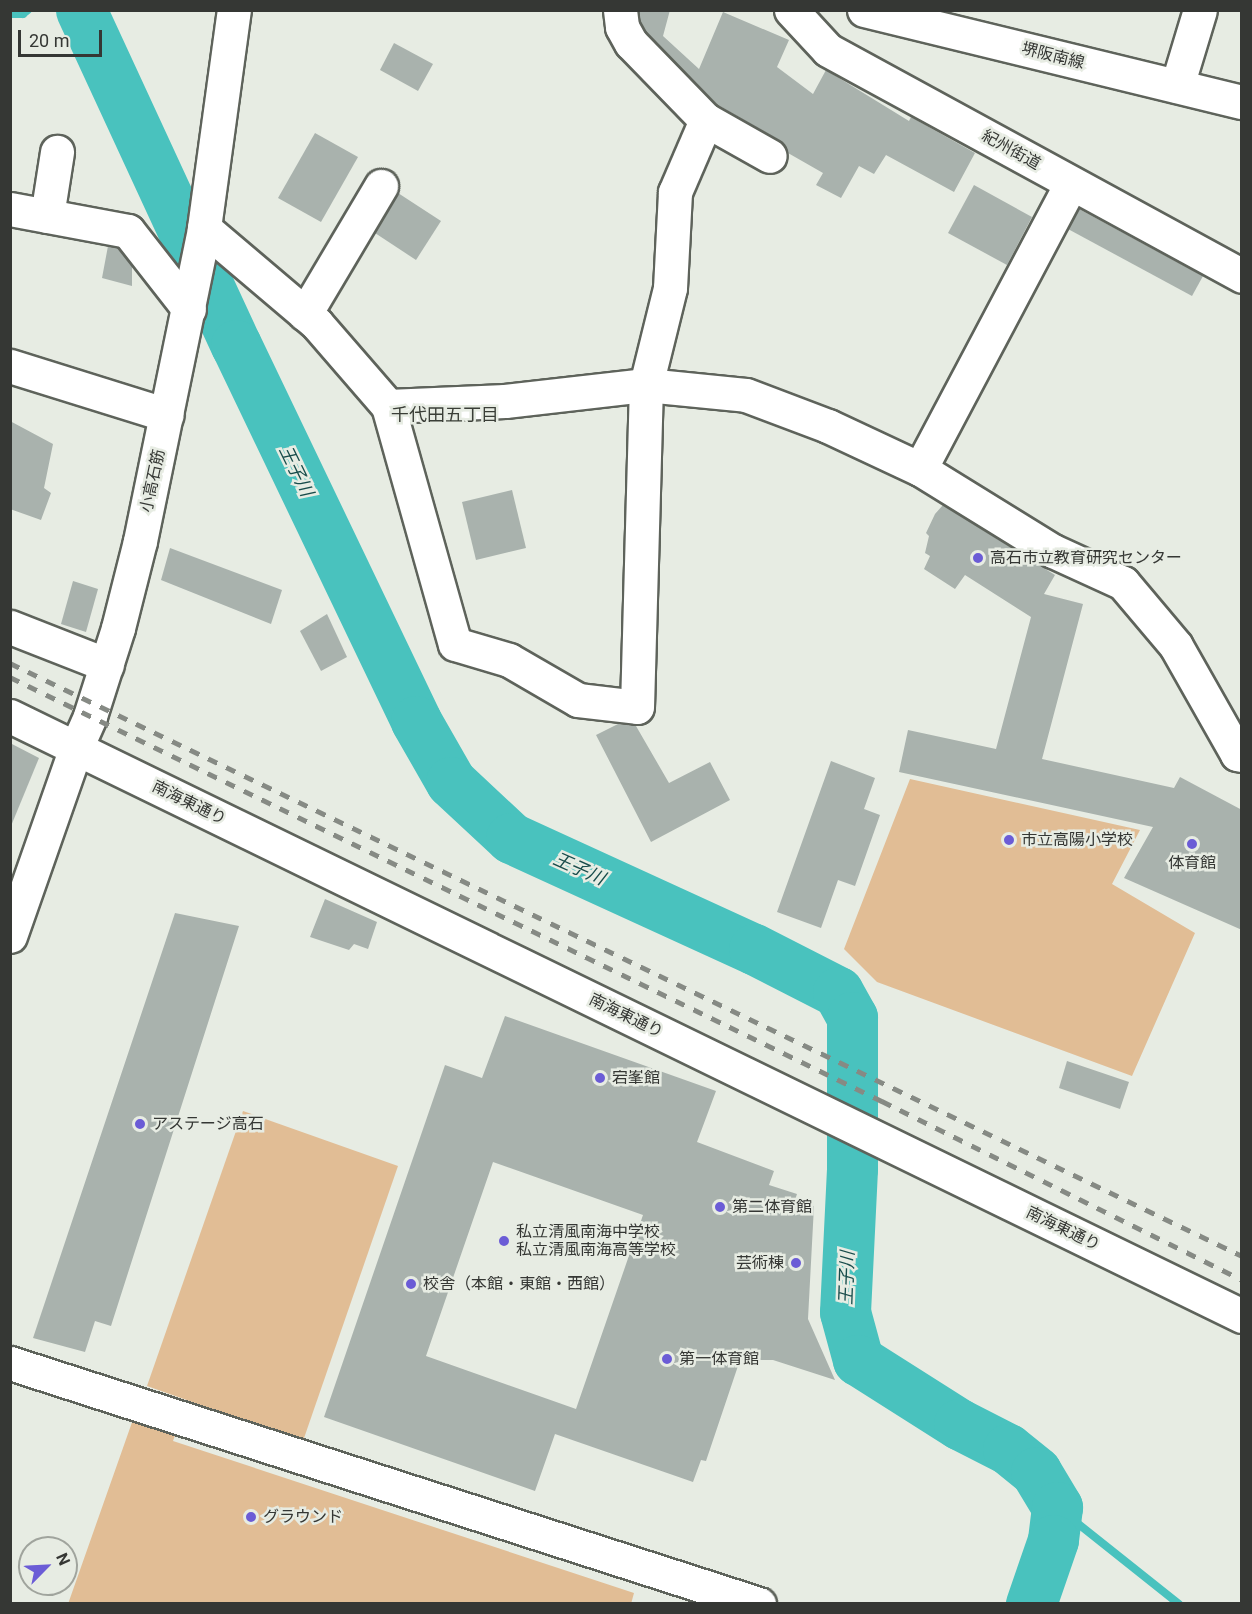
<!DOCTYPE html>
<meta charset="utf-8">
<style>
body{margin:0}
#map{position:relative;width:1252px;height:1614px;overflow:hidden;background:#e7ece3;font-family:Roboto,"Noto Sans JP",sans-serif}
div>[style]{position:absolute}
.green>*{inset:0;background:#e1bd95}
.stream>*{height:8px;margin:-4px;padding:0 4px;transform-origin:4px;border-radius:4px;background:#49c2be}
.river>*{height:51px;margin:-25.5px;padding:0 25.5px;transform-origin:25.5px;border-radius:25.5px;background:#49c2be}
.building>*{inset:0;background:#a9b2ad}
.roads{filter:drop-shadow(2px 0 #5e635b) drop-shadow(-2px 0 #5e635b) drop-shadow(0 2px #5e635b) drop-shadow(0 -2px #5e635b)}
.minor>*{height:33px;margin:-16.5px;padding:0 16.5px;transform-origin:16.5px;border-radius:16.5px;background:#fff}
.major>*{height:33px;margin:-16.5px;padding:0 16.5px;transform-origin:16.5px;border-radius:16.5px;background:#fff}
.rail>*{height:4.5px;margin-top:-2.25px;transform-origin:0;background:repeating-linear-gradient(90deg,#868a84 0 10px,transparent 0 20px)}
.dots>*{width:16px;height:16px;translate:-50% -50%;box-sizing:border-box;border:3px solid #e7ece3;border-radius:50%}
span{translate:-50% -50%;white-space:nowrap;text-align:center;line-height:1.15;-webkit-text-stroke:5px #e7ece3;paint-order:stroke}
.street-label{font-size:16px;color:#353734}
.poi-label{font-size:16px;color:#353734}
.left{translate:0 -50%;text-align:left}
.right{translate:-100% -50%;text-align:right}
.neighbourhood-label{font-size:18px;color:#3a3e37}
.water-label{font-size:18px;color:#184c4b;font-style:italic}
.frame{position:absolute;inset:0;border:12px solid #353734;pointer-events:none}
.north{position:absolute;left:18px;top:1536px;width:60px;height:60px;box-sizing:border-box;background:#e7ece3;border:2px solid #a0a49d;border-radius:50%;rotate:66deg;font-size:16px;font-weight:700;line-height:24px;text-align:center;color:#353734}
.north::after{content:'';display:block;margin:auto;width:21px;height:27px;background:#6b5cd6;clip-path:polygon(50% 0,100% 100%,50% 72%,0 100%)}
.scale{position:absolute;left:18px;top:30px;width:84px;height:27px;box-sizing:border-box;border:3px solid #353734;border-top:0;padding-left:8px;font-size:18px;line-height:21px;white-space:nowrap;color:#353734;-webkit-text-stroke:4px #e7ece3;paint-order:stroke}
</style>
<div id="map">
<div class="green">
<div style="clip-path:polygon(910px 779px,1140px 830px,1112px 884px,1195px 933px,1132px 1076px,877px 982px,844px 949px)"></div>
<div style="clip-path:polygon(243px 1111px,398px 1166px,303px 1441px,147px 1386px)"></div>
<div style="clip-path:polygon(136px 1411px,178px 1427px,173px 1441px,634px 1593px,631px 1604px,68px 1604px)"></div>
</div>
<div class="stream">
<div style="left:10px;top:14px;width:13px"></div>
<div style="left:23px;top:14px;width:6px;rotate:-39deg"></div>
<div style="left:1057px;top:1507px;width:156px;rotate:38.5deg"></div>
</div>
<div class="river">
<div style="left:81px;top:10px;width:369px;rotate:65.2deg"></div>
<div style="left:236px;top:345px;width:417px;rotate:64.4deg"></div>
<div style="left:416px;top:721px;width:70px;rotate:60.2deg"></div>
<div style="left:451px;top:782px;width:82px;rotate:43deg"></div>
<div style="left:511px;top:838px;width:267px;rotate:24.6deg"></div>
<div style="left:754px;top:949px;width:94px;rotate:27.1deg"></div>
<div style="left:838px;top:992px;width:29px;rotate:61deg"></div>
<div style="left:852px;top:1017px;width:152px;rotate:90deg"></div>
<div style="left:852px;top:1169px;width:143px;rotate:92.8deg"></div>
<div style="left:845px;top:1312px;width:50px;rotate:74.8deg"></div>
<div style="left:858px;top:1360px;width:120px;rotate:32.4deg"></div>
<div style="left:959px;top:1424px;width:55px;rotate:27deg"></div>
<div style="left:1008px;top:1449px;width:36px;rotate:39deg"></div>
<div style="left:1036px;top:1472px;width:41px;rotate:59deg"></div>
<div style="left:1057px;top:1507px;width:33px;rotate:97deg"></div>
<div style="left:1053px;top:1540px;width:68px;rotate:109deg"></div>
</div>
<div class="building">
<div style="clip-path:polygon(639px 10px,670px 10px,663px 36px,699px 69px,723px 12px,789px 40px,777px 67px,813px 94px,826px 70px,909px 121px,911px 117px,975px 153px,954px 192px,886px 155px,874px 174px,859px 166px,841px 198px,816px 185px,823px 173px,788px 153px,779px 140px,718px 105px,646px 32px,640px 21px)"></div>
<div style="clip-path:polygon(394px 43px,433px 64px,418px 91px,380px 70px)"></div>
<div style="clip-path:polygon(315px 133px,358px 157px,321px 222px,278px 198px)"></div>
<div style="clip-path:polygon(974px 185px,1032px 217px,1007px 265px,948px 233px)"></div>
<div style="clip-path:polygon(398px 193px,441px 221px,416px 260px,375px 233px)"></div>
<div style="clip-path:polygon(1079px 209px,1203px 276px,1192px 296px,1068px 229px)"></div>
<div style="clip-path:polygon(108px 246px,118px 248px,132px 266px,132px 286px,102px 278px)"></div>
<div style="clip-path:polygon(10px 421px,53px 444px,44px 488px,51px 493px,41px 520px,10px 509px)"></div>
<div style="clip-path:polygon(512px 490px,526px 548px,476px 560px,462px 502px)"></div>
<div style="clip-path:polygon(943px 505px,1055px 575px,1044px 594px,1083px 604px,1042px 759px,1174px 788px,1180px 777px,1242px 810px,1242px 930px,1124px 878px,1153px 827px,899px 772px,908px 730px,996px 749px,1031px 617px,965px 575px,955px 589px,924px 569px,930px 556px,925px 553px,929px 536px,926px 533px,935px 514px)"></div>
<div style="clip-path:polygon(170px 548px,282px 590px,271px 624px,161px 580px)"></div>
<div style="clip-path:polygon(73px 581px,98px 589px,86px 632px,61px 624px)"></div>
<div style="clip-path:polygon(327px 614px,347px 657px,321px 671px,300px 631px)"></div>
<div style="clip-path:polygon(618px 724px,636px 726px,669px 783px,710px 762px,730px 800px,651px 842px,596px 735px)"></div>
<div style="clip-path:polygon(10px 743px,39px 758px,11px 826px,10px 826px)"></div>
<div style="clip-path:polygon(831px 761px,875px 778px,864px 809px,880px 815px,855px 886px,838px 880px,821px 928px,777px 912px)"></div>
<div style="clip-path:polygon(325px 899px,377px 922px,368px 949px,354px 944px,349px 950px,310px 937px)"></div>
<div style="clip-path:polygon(175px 913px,239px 926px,111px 1326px,95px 1321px,85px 1352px,33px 1338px)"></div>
<div style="clip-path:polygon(evenodd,505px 1016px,716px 1091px,697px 1142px,774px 1171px,769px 1185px,797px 1194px,795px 1200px,814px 1206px,808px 1319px,835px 1380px,773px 1360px,740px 1360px,706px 1461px,701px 1460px,693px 1482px,555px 1434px,535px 1491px,324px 1417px,445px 1065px,482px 1078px,505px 1016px,493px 1162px,643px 1215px,576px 1409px,426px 1356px,493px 1162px)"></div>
<div style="clip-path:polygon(1067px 1061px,1129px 1082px,1120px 1109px,1059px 1088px)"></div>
</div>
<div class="roads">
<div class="minor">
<div style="left:620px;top:10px;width:17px;rotate:83deg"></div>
<div style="left:622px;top:27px;width:18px;rotate:61deg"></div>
<div style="left:631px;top:43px;width:107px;rotate:45.8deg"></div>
<div style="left:706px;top:120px;width:73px;rotate:29.4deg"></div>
<div style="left:791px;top:10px;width:54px;rotate:47.2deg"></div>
<div style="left:828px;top:50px;width:472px;rotate:28.6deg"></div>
<div style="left:1177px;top:86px;width:79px;rotate:-73.2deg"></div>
<div style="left:10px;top:209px;width:120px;rotate:10.6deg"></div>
<div style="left:128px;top:231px;width:99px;rotate:52deg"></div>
<div style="left:47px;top:216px;width:65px;rotate:-81.1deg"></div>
<div style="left:204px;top:228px;width:148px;rotate:40.3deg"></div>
<div style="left:317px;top:324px;width:108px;rotate:49.1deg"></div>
<div style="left:388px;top:406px;width:117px;rotate:-2.4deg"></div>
<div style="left:505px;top:401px;width:142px;rotate:-6.5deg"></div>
<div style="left:646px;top:385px;width:100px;rotate:5.7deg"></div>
<div style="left:746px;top:395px;width:88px;rotate:20.7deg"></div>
<div style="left:828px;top:426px;width:102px;rotate:25.1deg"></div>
<div style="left:920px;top:469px;width:156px;rotate:31.7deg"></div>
<div style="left:1053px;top:551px;width:77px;rotate:24.6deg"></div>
<div style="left:1123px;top:583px;width:82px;rotate:49.9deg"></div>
<div style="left:1176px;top:646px;width:124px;rotate:60.5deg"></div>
<div style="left:1237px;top:754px;width:5px;rotate:11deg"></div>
<div style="left:305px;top:314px;width:149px;rotate:-59.3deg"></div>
<div style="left:10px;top:366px;width:164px;rotate:17.3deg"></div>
<div style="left:388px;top:406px;width:247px;rotate:74.3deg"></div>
<div style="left:455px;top:644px;width:56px;rotate:16.5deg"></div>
<div style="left:509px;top:660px;width:80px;rotate:30.1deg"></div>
<div style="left:578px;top:700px;width:59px;rotate:6.8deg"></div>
<div style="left:637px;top:707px;width:322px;rotate:-88.4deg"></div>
<div style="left:646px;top:385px;width:100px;rotate:-76.1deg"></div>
<div style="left:670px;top:288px;width:96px;rotate:-87deg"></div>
<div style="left:675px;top:192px;width:78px;rotate:-66.7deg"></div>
<div style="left:920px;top:469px;width:323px;rotate:-62.1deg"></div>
<div style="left:10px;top:627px;width:104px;rotate:21.4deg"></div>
<div style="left:10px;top:716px;width:1370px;rotate:25.97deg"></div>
<div style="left:10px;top:936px;width:199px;rotate:-70.7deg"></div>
<div style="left:76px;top:748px;width:35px;rotate:-66deg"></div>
<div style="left:90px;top:716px;width:92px;rotate:-72.3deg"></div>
<div style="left:118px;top:628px;width:90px;rotate:-75.8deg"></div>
<div style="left:140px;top:541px;width:319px;rotate:-78.4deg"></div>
<div style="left:204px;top:228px;width:220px;rotate:-82.2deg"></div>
<div style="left:10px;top:1363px;width:787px;rotate:17.84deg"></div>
</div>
<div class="major">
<div style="left:864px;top:10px;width:389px;rotate:13.7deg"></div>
</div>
</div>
<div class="rail">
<div style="left:10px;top:663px;width:1367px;rotate:25.7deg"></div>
<div style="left:10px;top:677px;width:970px;rotate:25.93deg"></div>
<div style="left:882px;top:1101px;width:402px;rotate:26.4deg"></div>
</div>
<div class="dots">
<div style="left:978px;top:558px;background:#6b5cd6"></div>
<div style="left:1009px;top:840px;background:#6b5cd6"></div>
<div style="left:1192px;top:844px;background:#6b5cd6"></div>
<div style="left:600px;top:1078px;background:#6b5cd6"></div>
<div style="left:140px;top:1124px;background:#6b5cd6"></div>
<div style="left:720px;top:1207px;background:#6b5cd6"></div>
<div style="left:504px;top:1241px;background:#6b5cd6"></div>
<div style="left:796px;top:1263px;background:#6b5cd6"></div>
<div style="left:411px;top:1284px;background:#6b5cd6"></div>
<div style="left:667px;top:1359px;background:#6b5cd6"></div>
<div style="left:251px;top:1517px;background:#6b5cd6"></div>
</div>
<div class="street-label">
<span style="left:1053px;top:56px;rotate:14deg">堺阪南線</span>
<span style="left:1011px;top:150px;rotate:29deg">紀州街道</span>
<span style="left:153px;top:481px;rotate:-78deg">小高石筋</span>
<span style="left:189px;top:803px;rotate:26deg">南海東通り</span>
<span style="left:626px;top:1016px;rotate:26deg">南海東通り</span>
<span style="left:1063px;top:1229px;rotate:26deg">南海東通り</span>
</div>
<div class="poi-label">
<span class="left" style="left:990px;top:558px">高石市立教育研究センター</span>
<span class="left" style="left:1021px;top:840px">市立高陽小学校</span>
<span style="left:1192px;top:863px">体育館</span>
<span class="left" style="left:612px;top:1078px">宕峯館</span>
<span class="left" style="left:152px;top:1124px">アステージ高石</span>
<span class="left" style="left:732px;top:1207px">第二体育館</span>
<span class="left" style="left:516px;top:1241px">私立清風南海中学校<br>私立清風南海高等学校</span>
<span class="right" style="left:784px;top:1263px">芸術棟</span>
<span class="left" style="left:423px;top:1284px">校舎（本館・東館・西館）</span>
<span class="left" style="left:679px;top:1359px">第一体育館</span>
<span class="left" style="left:263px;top:1517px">グラウンド</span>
</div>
<div class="neighbourhood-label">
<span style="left:445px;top:415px">千代田五丁目</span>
</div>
<div class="water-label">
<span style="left:296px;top:471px;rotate:64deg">王子川</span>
<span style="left:579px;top:869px;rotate:24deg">王子川</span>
<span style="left:847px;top:1278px;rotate:-88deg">王子川</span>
</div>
<div class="frame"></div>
<div class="north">N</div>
<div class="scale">20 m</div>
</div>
